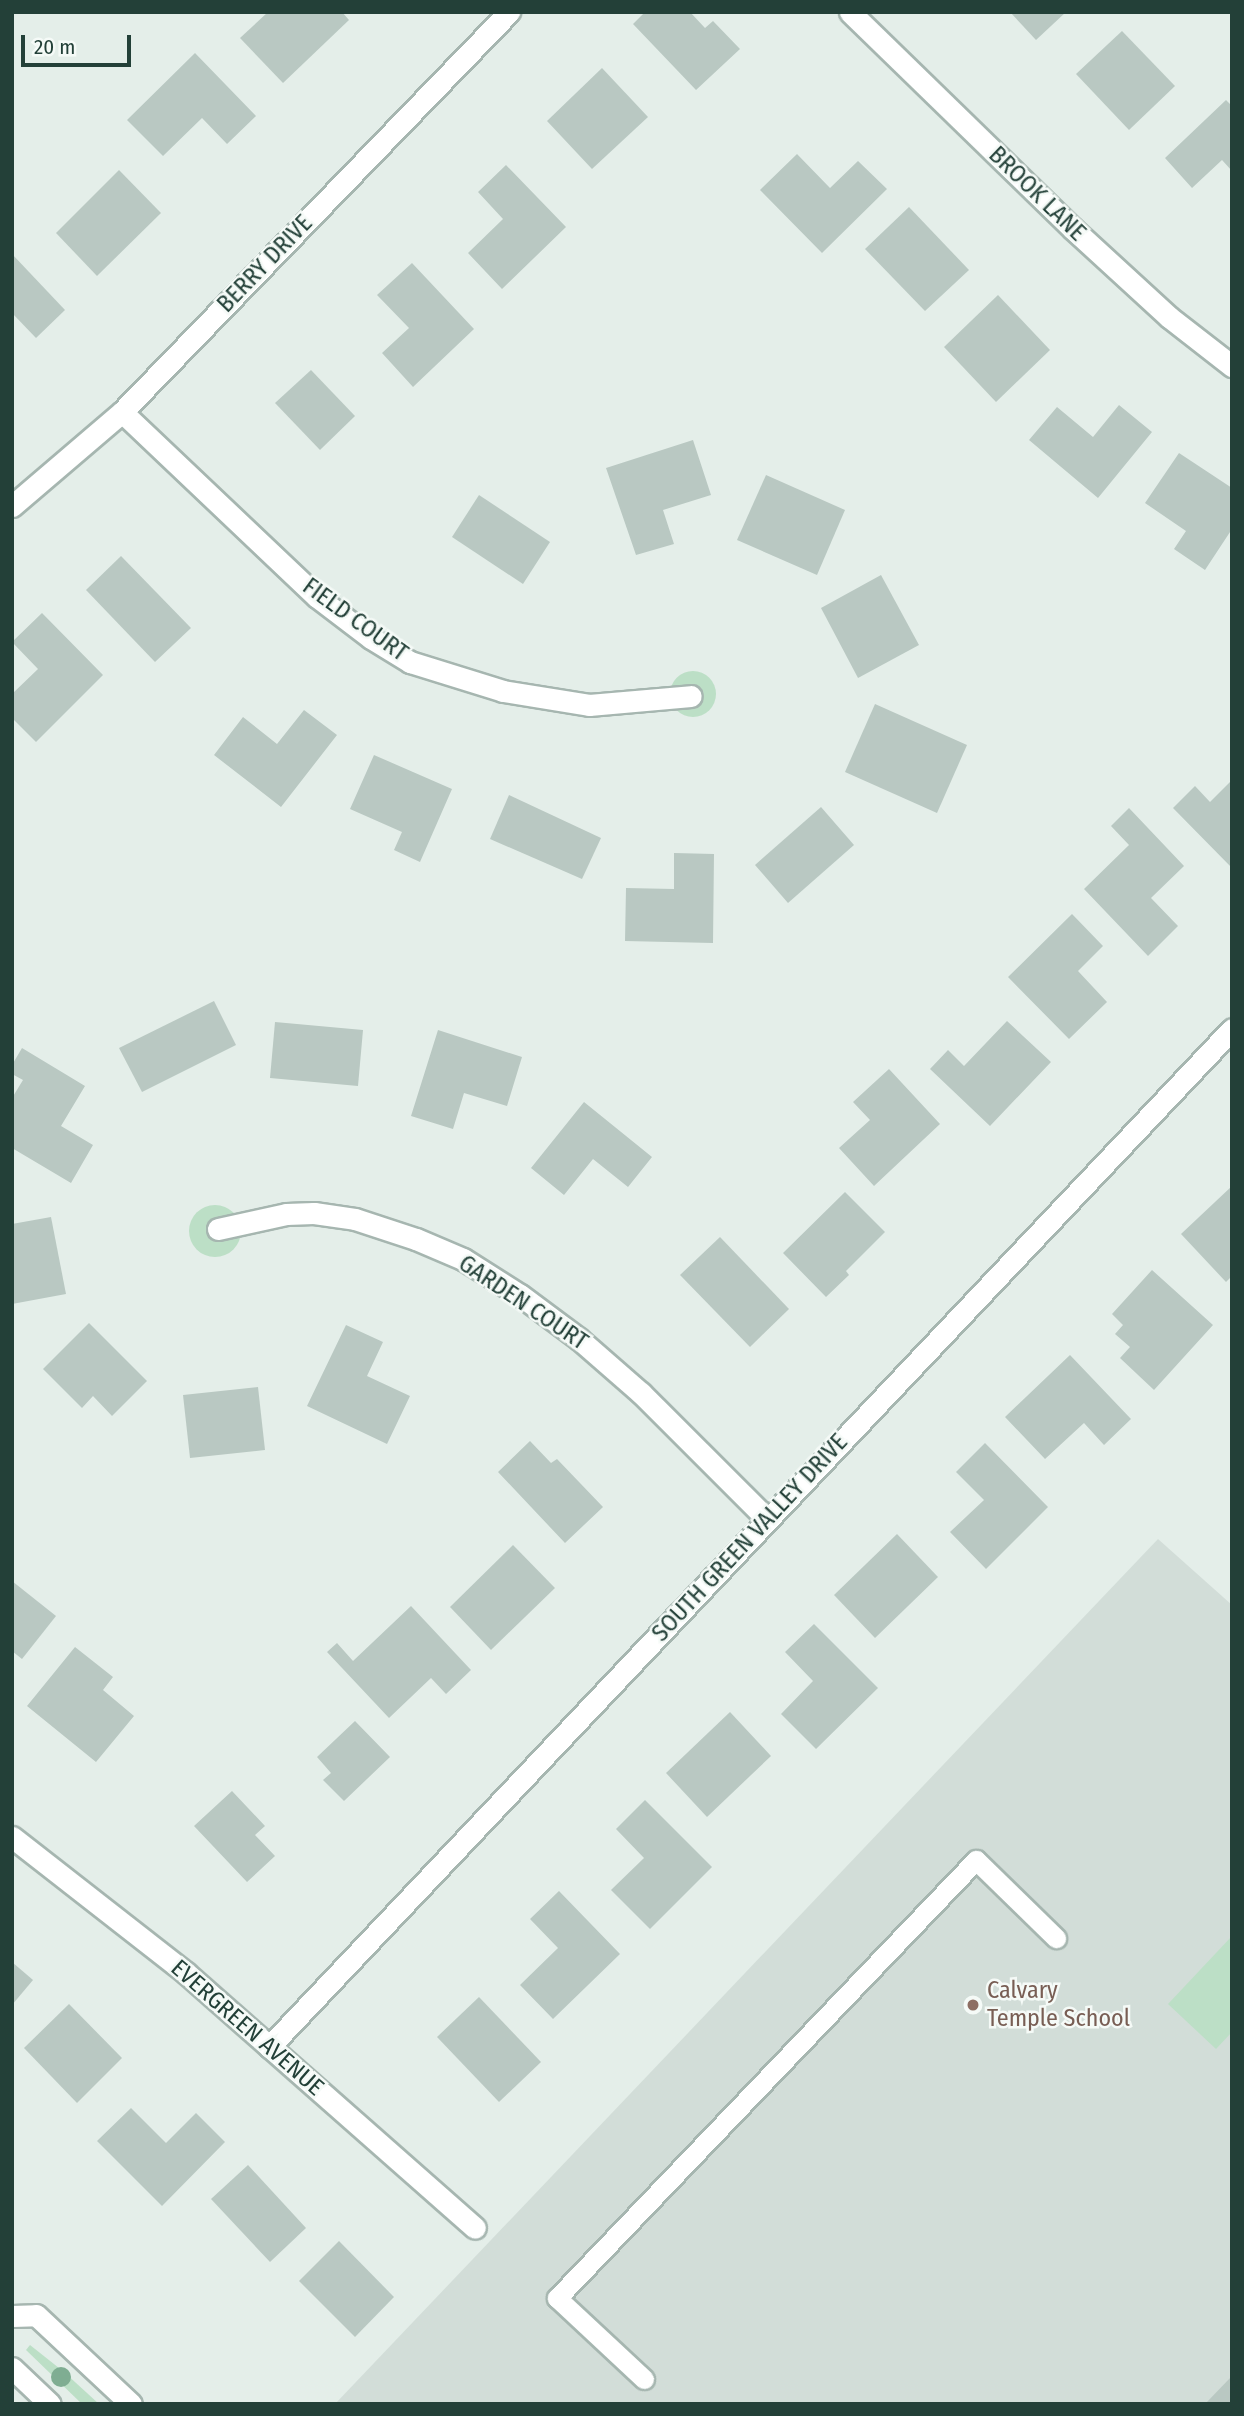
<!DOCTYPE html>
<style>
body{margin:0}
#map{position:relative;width:1244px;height:2416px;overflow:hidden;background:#e4eee9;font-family:"Fira Sans Condensed",sans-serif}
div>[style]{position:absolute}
.built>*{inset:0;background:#d2ddd8}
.green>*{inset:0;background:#bcdfc6}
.round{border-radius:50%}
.building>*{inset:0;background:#b9c8c2}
.roads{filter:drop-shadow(2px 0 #a6b6b0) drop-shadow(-2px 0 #a6b6b0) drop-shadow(0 2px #a6b6b0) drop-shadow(0 -2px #a6b6b0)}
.lane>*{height:19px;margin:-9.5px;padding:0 9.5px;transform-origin:9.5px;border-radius:9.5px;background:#fff}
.street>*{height:21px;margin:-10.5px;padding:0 10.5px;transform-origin:10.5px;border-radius:10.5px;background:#fff}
.secondary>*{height:21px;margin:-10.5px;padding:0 10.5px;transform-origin:10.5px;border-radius:10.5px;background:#fff}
.trees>*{width:20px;height:20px;margin:-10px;border-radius:50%;background:#7fad92}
.dots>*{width:19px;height:19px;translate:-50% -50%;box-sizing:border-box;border:4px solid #f5faf7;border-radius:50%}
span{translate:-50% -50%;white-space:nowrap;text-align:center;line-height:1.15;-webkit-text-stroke:5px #f5faf7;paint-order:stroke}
.street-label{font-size:24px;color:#234038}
.education-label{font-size:24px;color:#785e54}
.left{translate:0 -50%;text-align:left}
.frame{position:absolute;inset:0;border:14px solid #234038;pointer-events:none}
.scale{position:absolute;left:21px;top:35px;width:110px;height:32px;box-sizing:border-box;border:4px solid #234038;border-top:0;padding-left:9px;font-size:21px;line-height:24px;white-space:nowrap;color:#234038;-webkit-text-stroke:5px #f5faf7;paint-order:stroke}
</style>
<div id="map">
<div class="built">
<div style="clip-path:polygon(1158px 1539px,1232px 1605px,1232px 2404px,335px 2404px)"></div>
</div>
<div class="green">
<div class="round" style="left:670px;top:671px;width:46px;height:46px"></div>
<div class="round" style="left:189px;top:1205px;width:52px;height:52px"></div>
<div style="clip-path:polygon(1232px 1936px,1232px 2032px,1216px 2049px,1168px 2004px)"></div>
<div style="clip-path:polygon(30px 2345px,64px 2372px,99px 2404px,82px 2404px,26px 2350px)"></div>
</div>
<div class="building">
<div style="clip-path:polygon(268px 12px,342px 12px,349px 20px,283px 83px,240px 38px)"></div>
<div style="clip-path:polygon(645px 12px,690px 12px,705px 28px,713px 21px,740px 49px,696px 90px,633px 24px)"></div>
<div style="clip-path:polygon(1010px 12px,1066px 12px,1036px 40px)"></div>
<div style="clip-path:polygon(1122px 31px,1175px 86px,1129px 130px,1076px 74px)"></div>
<div style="clip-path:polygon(195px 53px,256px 116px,227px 144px,202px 118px,163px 156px,127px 120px)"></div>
<div style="clip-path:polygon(602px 68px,648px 117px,592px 169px,547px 121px)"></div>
<div style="clip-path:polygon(1226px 100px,1232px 106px,1232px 171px,1222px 160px,1192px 188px,1165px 158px)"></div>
<div style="clip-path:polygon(797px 154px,830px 188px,858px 161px,887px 189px,822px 253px,760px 190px)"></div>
<div style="clip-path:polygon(506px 165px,566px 227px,502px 289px,468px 253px,503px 219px,478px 192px)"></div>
<div style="clip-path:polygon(119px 170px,161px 213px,97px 276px,56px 233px)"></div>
<div style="clip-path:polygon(909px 207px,969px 270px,925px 311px,865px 249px)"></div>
<div style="clip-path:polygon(12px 254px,65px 310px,36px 338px,12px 313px)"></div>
<div style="clip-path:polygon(412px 263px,474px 329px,413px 387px,382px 353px,409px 328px,377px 295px)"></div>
<div style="clip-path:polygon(998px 295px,1050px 350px,996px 402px,944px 347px)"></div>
<div style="clip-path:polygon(311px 370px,355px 416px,320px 450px,275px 403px)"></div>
<div style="clip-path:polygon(1119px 405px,1152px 432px,1098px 498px,1029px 440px,1057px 407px,1093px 437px)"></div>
<div style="clip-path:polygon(693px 440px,711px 495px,663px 510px,674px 544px,636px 555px,606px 468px)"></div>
<div style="clip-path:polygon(1179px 453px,1232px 488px,1232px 529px,1205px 570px,1174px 549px,1186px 531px,1145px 503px)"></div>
<div style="clip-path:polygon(766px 475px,845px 510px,817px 575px,737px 540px)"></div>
<div style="clip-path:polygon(479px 495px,550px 542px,523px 584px,452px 537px)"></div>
<div style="clip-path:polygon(121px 556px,191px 628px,155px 662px,86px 590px)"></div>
<div style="clip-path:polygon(881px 575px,919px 645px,858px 678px,821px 608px)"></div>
<div style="clip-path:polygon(42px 613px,103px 675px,36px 742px,12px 718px,12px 694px,38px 669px,12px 642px)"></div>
<div style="clip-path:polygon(875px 704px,967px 745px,937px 813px,845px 772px)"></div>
<div style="clip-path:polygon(304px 710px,337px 735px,281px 807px,214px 755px,243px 717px,277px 744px)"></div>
<div style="clip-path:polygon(374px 755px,452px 789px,420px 862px,394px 850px,402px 832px,350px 809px)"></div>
<div style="clip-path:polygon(1232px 780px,1232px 868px,1173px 808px,1195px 786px,1210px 802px)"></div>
<div style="clip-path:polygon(509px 795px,601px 838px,582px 879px,490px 839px)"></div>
<div style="clip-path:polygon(821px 807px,854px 845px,788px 903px,755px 865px)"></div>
<div style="clip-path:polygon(1129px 808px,1184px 866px,1151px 898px,1178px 926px,1148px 956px,1084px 889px,1129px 845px,1111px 826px)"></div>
<div style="clip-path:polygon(674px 853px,714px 854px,713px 943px,625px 941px,626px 888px,674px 889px)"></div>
<div style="clip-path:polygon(1072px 914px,1103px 946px,1078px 971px,1107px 1002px,1069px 1039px,1008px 977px)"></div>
<div style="clip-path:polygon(214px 1001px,236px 1045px,142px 1092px,119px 1048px)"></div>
<div style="clip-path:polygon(1007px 1021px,1051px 1062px,990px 1126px,930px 1069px,948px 1050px,964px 1066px)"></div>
<div style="clip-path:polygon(275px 1022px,363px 1030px,358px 1086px,270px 1078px)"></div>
<div style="clip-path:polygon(438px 1030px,522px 1057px,507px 1106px,464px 1093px,453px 1129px,411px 1116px)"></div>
<div style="clip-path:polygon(22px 1048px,85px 1086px,61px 1126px,93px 1145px,71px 1183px,12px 1148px,12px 1098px,23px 1080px,12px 1074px,12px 1065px)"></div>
<div style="clip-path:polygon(889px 1069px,940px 1124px,874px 1186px,839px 1148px,870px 1120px,853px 1102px)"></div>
<div style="clip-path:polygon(584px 1102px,652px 1157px,628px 1187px,593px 1159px,564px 1195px,531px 1168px)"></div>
<div style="clip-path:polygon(1232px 1186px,1232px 1276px,1226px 1282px,1181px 1234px)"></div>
<div style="clip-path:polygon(845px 1192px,885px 1232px,846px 1271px,849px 1275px,826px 1297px,783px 1253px)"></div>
<div style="clip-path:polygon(51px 1217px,66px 1294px,12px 1304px,12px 1224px)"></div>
<div style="clip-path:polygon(720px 1237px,789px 1309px,750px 1347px,680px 1275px)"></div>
<div style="clip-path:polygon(1152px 1270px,1213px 1325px,1154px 1390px,1120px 1358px,1130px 1347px,1115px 1334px,1123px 1325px,1112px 1314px)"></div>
<div style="clip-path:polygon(89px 1323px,147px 1381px,112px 1416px,93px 1396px,82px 1408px,43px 1369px)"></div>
<div style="clip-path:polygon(346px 1325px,383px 1342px,367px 1376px,410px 1396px,387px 1444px,307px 1406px)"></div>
<div style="clip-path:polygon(1070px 1355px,1131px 1419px,1104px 1445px,1084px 1423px,1045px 1459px,1005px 1417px)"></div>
<div style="clip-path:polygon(258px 1387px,265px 1450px,190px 1458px,183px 1395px)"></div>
<div style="clip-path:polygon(530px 1441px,551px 1463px,557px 1459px,603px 1507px,565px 1543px,498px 1472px)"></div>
<div style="clip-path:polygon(985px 1443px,1048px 1507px,986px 1569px,950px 1532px,984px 1500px,956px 1472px)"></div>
<div style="clip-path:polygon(897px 1534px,938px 1577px,875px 1638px,834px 1595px)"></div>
<div style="clip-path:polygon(513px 1545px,555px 1588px,491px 1650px,450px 1607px)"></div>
<div style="clip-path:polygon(12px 1581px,56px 1616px,22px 1659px,12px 1651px)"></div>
<div style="clip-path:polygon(411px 1606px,471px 1670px,446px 1694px,431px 1678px,389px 1718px,327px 1652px,337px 1643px,353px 1661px)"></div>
<div style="clip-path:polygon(814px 1624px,878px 1688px,816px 1749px,781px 1714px,813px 1681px,785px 1652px)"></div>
<div style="clip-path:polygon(75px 1647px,113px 1677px,103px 1690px,134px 1716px,96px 1762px,27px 1706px)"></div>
<div style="clip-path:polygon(730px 1712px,771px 1756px,707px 1817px,666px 1773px)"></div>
<div style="clip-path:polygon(355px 1721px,390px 1757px,344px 1801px,323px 1780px,331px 1773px,317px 1757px)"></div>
<div style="clip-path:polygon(232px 1791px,265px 1826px,255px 1835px,275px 1856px,247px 1882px,194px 1826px)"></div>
<div style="clip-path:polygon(645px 1800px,712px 1867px,650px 1929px,611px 1890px,644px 1858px,616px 1829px)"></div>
<div style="clip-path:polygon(559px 1891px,620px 1954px,553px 2019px,520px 1985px,558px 1948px,530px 1919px)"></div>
<div style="clip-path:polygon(12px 1962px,33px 1980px,12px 2005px)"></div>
<div style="clip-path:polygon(479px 1997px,541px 2062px,499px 2102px,437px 2037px)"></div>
<div style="clip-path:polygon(69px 2004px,122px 2058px,77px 2103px,24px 2048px)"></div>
<div style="clip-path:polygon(131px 2108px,166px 2143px,196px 2113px,225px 2142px,162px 2206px,97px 2141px)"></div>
<div style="clip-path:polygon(248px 2165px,306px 2228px,270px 2262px,211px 2199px)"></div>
<div style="clip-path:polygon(339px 2241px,394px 2297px,355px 2337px,299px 2281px)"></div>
<div style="clip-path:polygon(1232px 2376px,1232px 2404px,1205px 2404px)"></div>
</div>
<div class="roads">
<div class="lane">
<div style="left:644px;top:2379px;width:119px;rotate:-137deg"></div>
<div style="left:557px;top:2298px;width:606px;rotate:-46.27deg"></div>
<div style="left:976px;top:1860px;width:112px;rotate:44.3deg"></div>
</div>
<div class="street">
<div style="left:850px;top:12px;width:310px;rotate:44.2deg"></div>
<div style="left:1072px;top:228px;width:132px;rotate:42.5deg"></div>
<div style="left:1169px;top:317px;width:80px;rotate:37.9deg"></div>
<div style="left:122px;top:412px;width:269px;rotate:43.5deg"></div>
<div style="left:317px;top:597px;width:68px;rotate:37.2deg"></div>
<div style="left:371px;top:638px;width:46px;rotate:31.6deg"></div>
<div style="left:410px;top:662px;width:97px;rotate:17.3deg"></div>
<div style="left:503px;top:691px;width:87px;rotate:9.2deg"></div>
<div style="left:589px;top:705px;width:102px;rotate:-5deg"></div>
<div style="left:12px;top:506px;width:145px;rotate:-40.5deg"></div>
<div style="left:122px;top:412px;width:557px;rotate:-45.95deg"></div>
<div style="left:218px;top:1229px;width:70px;rotate:-12.4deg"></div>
<div style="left:286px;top:1214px;width:28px;rotate:-2deg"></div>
<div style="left:314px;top:1213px;width:41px;rotate:8.3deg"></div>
<div style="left:355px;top:1219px;width:64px;rotate:18.2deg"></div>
<div style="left:416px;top:1239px;width:51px;rotate:23.1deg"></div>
<div style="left:463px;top:1259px;width:67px;rotate:32.3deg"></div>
<div style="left:520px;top:1295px;width:74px;rotate:36.7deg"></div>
<div style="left:579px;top:1339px;width:82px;rotate:41.1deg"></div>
<div style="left:641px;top:1393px;width:178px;rotate:45deg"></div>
<div style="left:12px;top:1837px;width:221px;rotate:38deg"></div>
<div style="left:186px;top:1973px;width:385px;rotate:41.4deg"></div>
<div style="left:269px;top:2047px;width:1401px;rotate:-46.59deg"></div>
</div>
<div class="secondary">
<div style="left:12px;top:2316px;width:24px;rotate:-2deg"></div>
<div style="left:36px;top:2315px;width:130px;rotate:43.1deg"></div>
<div style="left:12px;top:2368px;width:52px;rotate:43.5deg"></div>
</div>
</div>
<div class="trees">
<div style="left:61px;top:2377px"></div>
</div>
<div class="dots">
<div style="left:973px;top:2005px;background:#8d6e63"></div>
</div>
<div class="street-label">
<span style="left:1037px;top:194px;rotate:44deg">BROOK LANE</span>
<span style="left:265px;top:264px;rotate:-46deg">BERRY DRIVE</span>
<span style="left:355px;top:620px;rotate:36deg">FIELD COURT</span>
<span style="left:523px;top:1303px;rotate:34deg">GARDEN COURT</span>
<span style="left:750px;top:1538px;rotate:-47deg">SOUTH GREEN VALLEY DRIVE</span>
<span style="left:247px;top:2028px;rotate:41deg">EVERGREEN AVENUE</span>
</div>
<div class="education-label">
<span class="left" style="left:987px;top:2005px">Calvary<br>Temple School</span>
</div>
<div class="frame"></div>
<div class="scale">20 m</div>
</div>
